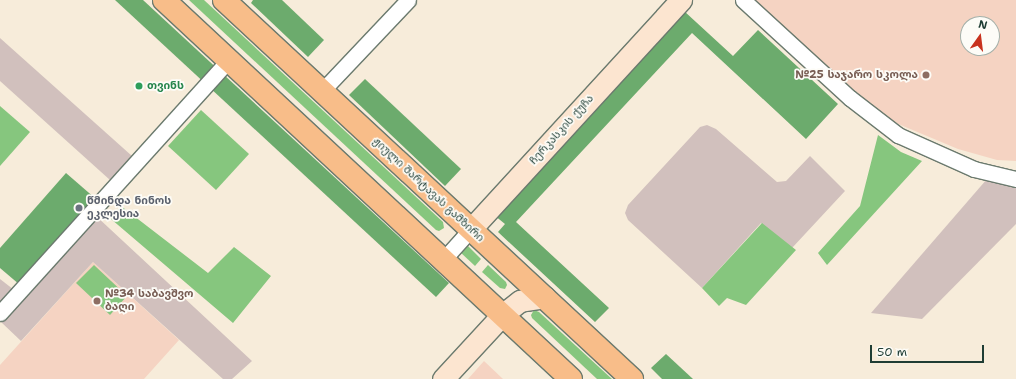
<!DOCTYPE html>
<meta charset="utf-8">
<style>
body{margin:0}
#map{position:relative;width:1016px;height:379px;overflow:hidden;background:#f7ecda;font-family:"Shantell Sans","Noto Sans Georgian",sans-serif}
div>[style]{position:absolute}
.built>*{inset:0;background:#f5d3c2}
.industrial>*{inset:0;background:#d1c0bd}
.green>*{inset:0;background:#86c67e}
.forest>*{inset:0;background:#6cab6d}
.roads{filter:drop-shadow(1px 0 #6b7a6e) drop-shadow(-1px 0 #6b7a6e) drop-shadow(0 1px #6b7a6e) drop-shadow(0 -1px #6b7a6e)}
.street>*{height:15px;margin:-7.5px;padding:0 7.5px;transform-origin:7.5px;border-radius:7.5px;background:#fff}
.secondary>*{height:21px;margin:-10.5px;padding:0 10.5px;transform-origin:10.5px;border-radius:10.5px;background:#fce5d0}
.primary>*{height:22px;margin:-11px;padding:0 11px;transform-origin:11px;border-radius:11px;background:#f8bd89}
.dots>*{width:11px;height:11px;translate:-50% -50%;box-sizing:border-box;border:2px solid #fdfcf7;border-radius:50%}
span{translate:-50% -50%;white-space:nowrap;text-align:center;line-height:1.15;-webkit-text-stroke:3.5px #fdfcf7;paint-order:stroke}
.education-label{font-size:11px;color:#785e54;font-weight:700}
.right{translate:-100% -50%;text-align:right}
.left{translate:0 -50%;text-align:left}
.leisure-label{font-size:11px;color:#27864d;font-weight:700}
.street-label{font-size:11px;color:#1f3d34}
.worship-label{font-size:11px;color:#5b616d;font-weight:700}
.north{position:absolute;left:960px;top:16px;width:40px;height:40px;box-sizing:border-box;background:#fdfcf7;border:1px solid #a4b0a9;border-radius:50%;rotate:14deg;font-size:11px;font-weight:700;line-height:16px;text-align:center;color:#1f3d34}
.north::after{content:'';display:block;margin:auto;width:14px;height:18px;background:#c8321e;clip-path:polygon(50% 0,100% 100%,50% 72%,0 100%)}
.scale{position:absolute;left:870px;top:345px;width:114px;height:18px;box-sizing:border-box;border:2px solid #1f3d34;border-top:0;padding-left:5px;font-size:12px;line-height:14px;white-space:nowrap;color:#1f3d34;-webkit-text-stroke:3px #fdfcf7;paint-order:stroke}
</style>
<div id="map">
<div class="built">
<div style="clip-path:polygon(evenodd,754px 0,1016px 0,1016px 161px,997px 160px,958px 149px,896px 123px,866px 101px,754px 0,968px 24px,992px 24px,992px 48px,968px 48px,968px 24px)"></div>
<div style="clip-path:polygon(93px 262px,179px 340px,144px 379px,0 379px,0 365px)"></div>
<div style="clip-path:polygon(484px 361px,503px 379px,468px 379px)"></div>
</div>
<div class="industrial">
<div style="clip-path:polygon(0 38px,132px 156px,110px 180px,0 81px)"></div>
<div style="clip-path:polygon(707px 125px,716px 129px,777px 182px,786px 181px,810px 156px,845px 191px,792px 248px,761px 223px,702px 288px,628px 220px,625px 213px,628px 205px,700px 127px)"></div>
<div style="clip-path:polygon(987px 179px,1016px 185px,1016px 224px,922px 319px,871px 313px)"></div>
<div style="clip-path:polygon(95px 215px,252px 361px,232px 379px,223px 379px,93px 262px,21px 341px,1px 322px)"></div>
<div style="clip-path:polygon(0 279px,18px 293px,0 313px)"></div>
</div>
<div class="green">
<div style="clip-path:polygon(189px 0,204px 0,443px 222px,444px 228px,439px 231px,436px 230px)"></div>
<div style="clip-path:polygon(0 106px,30px 132px,0 166px)"></div>
<div style="clip-path:polygon(201px 110px,249px 154px,216px 190px,168px 146px)"></div>
<div style="clip-path:polygon(878px 135px,901px 152px,922px 161px,827px 265px,818px 253px,860px 206px)"></div>
<div style="clip-path:polygon(121px 206px,208px 273px,234px 247px,271px 276px,233px 323px,111px 219px)"></div>
<div style="clip-path:polygon(762px 223px,796px 250px,746px 305px,727px 298px,719px 306px,702px 288px)"></div>
<div style="clip-path:polygon(467px 245px,481px 259px,475px 266px,459px 251px)"></div>
<div style="clip-path:polygon(94px 265px,127px 296px,110px 315px,76px 283px)"></div>
<div style="clip-path:polygon(488px 265px,506px 282px,507px 285px,505px 289px,500px 288px,482px 272px)"></div>
<div style="clip-path:polygon(534px 310px,539px 312px,612px 379px,597px 379px,532px 318px,531px 315px)"></div>
</div>
<div class="forest">
<div style="clip-path:polygon(115px 0,143px 0,449px 283px,436px 297px)"></div>
<div style="clip-path:polygon(253px 0,282px 0,324px 40px,308px 57px,251px 3px)"></div>
<div style="clip-path:polygon(684px 11px,733px 56px,758px 30px,838px 104px,806px 139px,692px 33px,516px 222px,609px 308px,595px 322px,498px 232px,505px 224px,494px 215px)"></div>
<div style="clip-path:polygon(365px 79px,461px 169px,445px 186px,349px 95px)"></div>
<div style="clip-path:polygon(66px 173px,96px 199px,20px 285px,0 268px,0 248px)"></div>
<div style="clip-path:polygon(666px 354px,693px 379px,662px 379px,651px 368px)"></div>
</div>
<div class="roads">
<div class="street">
<div style="left:743px;top:0;width:145px;rotate:42.5deg"></div>
<div style="left:850px;top:98px;width:61px;rotate:37.6deg"></div>
<div style="left:898px;top:135px;width:83px;rotate:24.1deg"></div>
<div style="left:974px;top:169px;width:43px;rotate:13.4deg"></div>
<div style="left:322px;top:91px;width:125px;rotate:-46.6deg"></div>
<div style="left:443px;top:260px;width:42px;rotate:-47.9deg"></div>
<div style="left:0;top:313px;width:341px;rotate:-47.9deg"></div>
</div>
<div class="secondary">
<div style="left:471px;top:229px;width:311px;rotate:-47.5deg"></div>
<div style="left:443px;top:379px;width:87px;rotate:-47.3deg"></div>
<div style="left:502px;top:315px;width:23px;rotate:-38deg"></div>
<div style="left:520px;top:301px;width:25px;rotate:-9deg"></div>
</div>
<div class="primary">
<div style="left:164px;top:0;width:556px;rotate:42.96deg"></div>
<div style="left:224px;top:0;width:557px;rotate:42.89deg"></div>
</div>
</div>
<div class="dots">
<div style="left:926px;top:75px;background:#8d6e63"></div>
<div style="left:139px;top:86px;background:#2e9e5b"></div>
<div style="left:79px;top:208px;background:#6b7280"></div>
<div style="left:97px;top:301px;background:#8d6e63"></div>
</div>
<div class="education-label">
<span class="right" style="left:918px;top:75px">№25 საჯარო სკოლა</span>
<span class="left" style="left:105px;top:301px">№34 საბავშვო<br>ბაღი</span>
</div>
<div class="leisure-label">
<span class="left" style="left:147px;top:86px">თვინს</span>
</div>
<div class="street-label">
<span style="left:562px;top:130px;rotate:-48deg">ჩერკასკის ქუჩა</span>
<span style="left:428px;top:190px;rotate:43deg">ჟიული შარტავას გამზირი</span>
</div>
<div class="worship-label">
<span class="left" style="left:87px;top:208px">წმინდა ნინოს<br>ეკლესია</span>
</div>
<div class="north">N</div>
<div class="scale">50 m</div>
</div>
